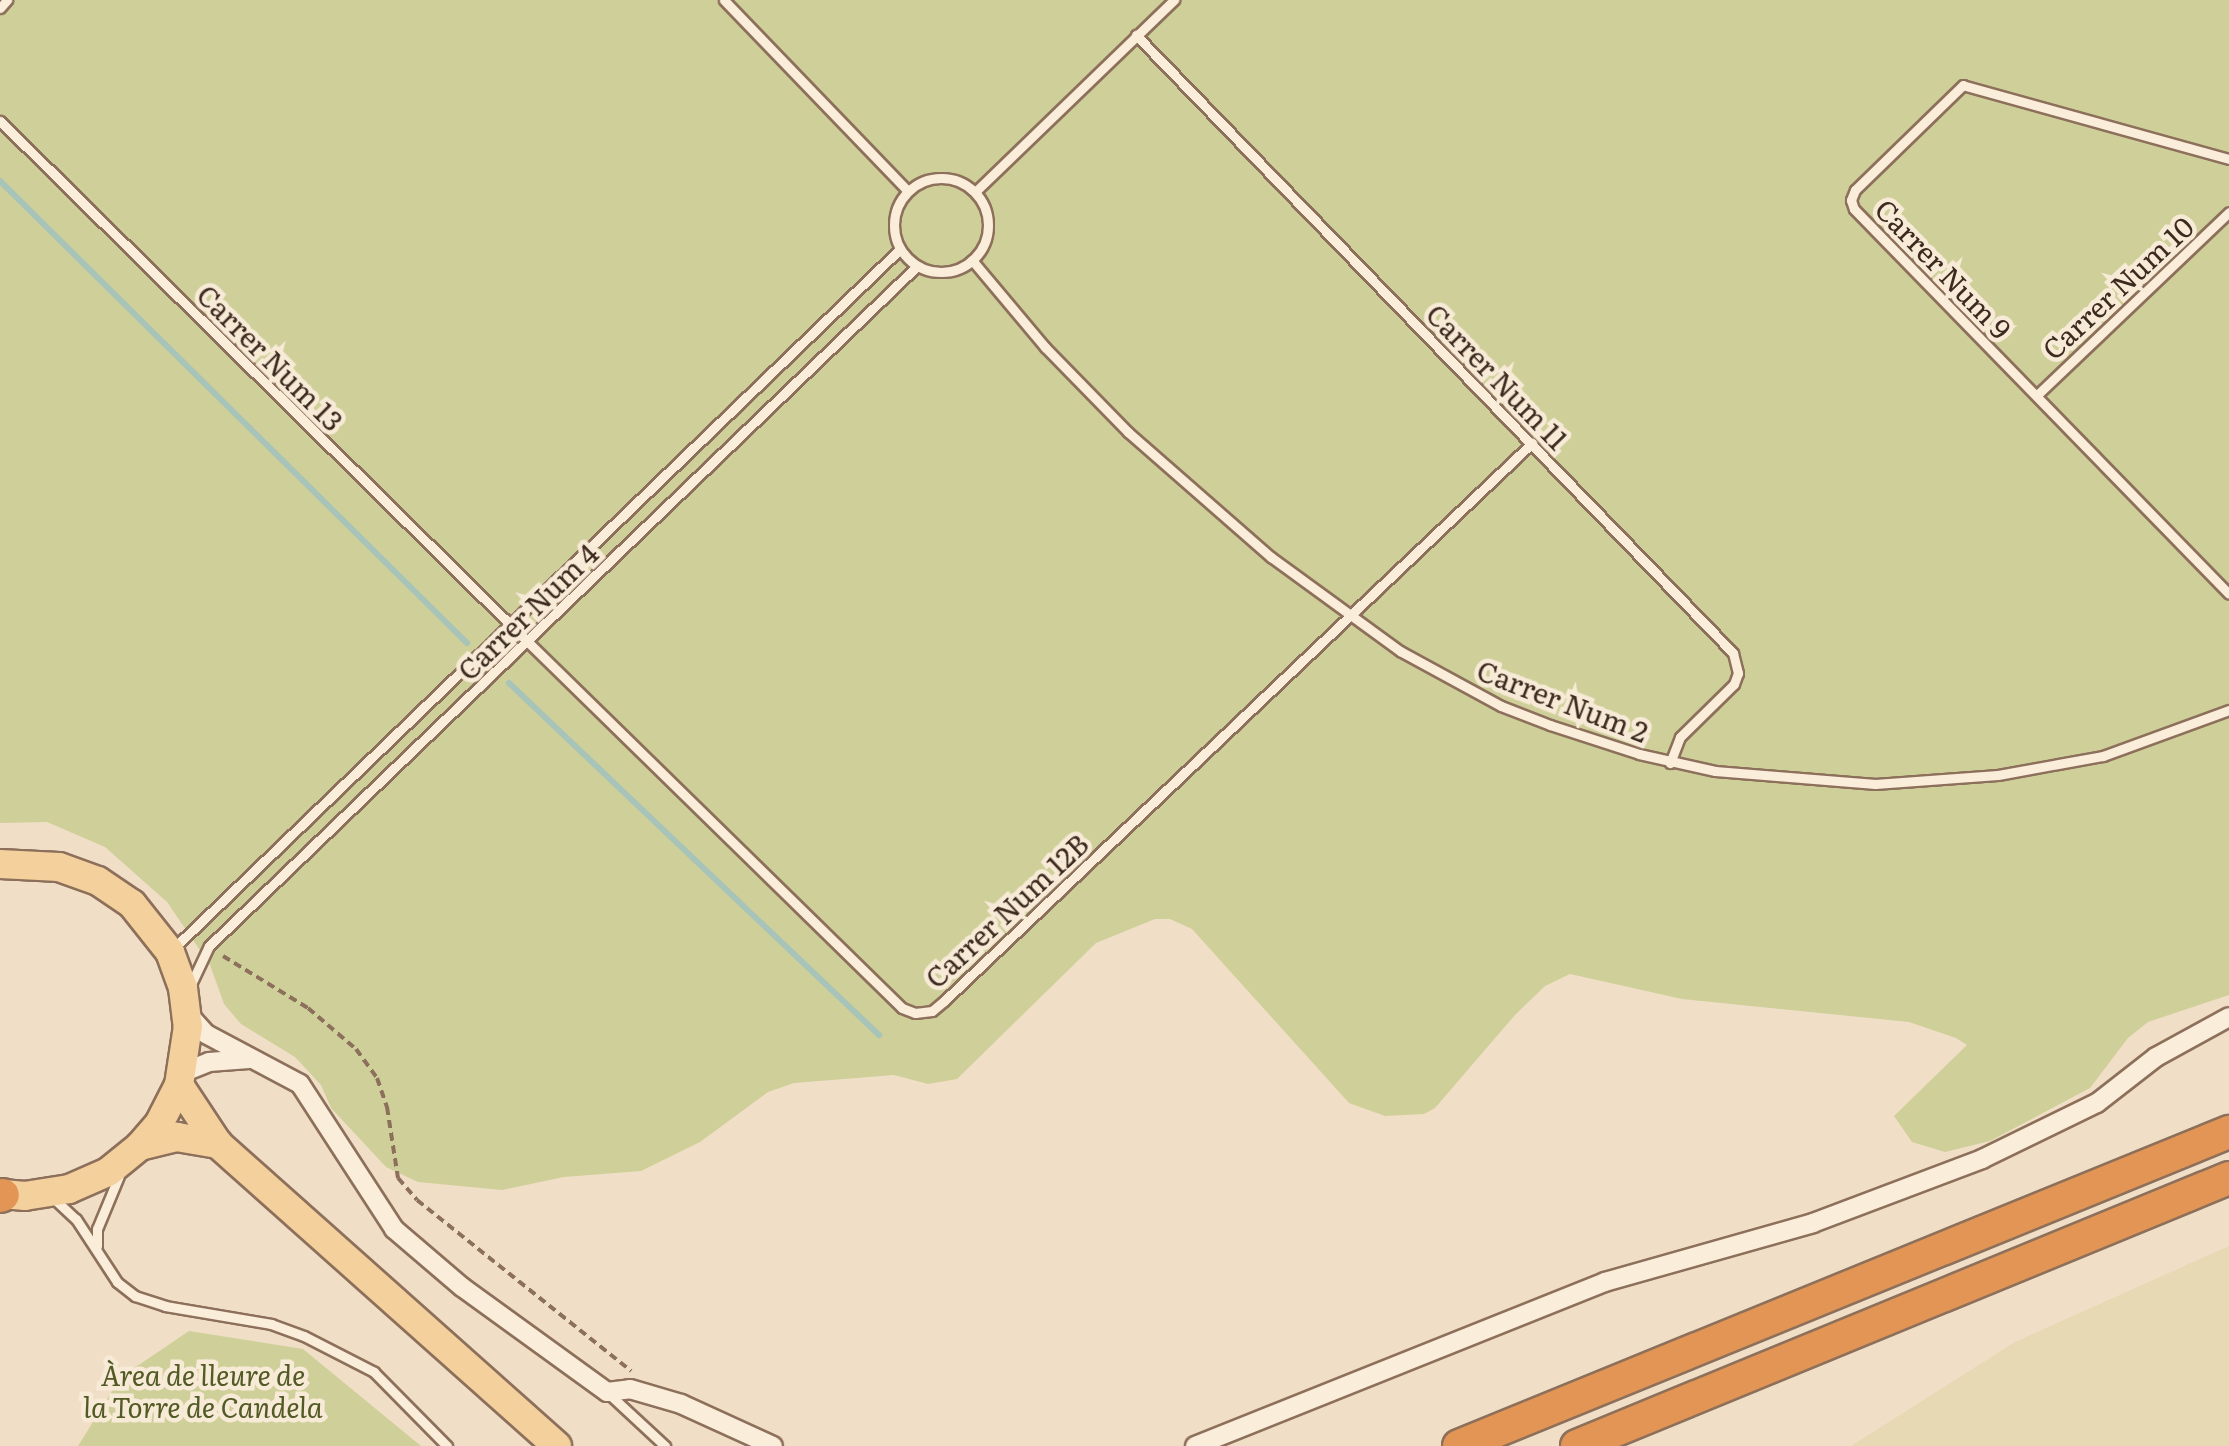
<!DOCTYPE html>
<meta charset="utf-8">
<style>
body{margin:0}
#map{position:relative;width:2229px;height:1446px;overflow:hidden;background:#f0dfc6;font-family:Literata,serif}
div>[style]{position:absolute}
.farmland>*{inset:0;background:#e6d9b3}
.green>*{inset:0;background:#cfcf99}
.stream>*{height:6px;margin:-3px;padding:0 3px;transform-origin:3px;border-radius:3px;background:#a8c4b9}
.path>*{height:4px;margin-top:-2px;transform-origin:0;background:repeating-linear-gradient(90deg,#8d705b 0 8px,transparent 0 13px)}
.roads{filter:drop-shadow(2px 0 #8d705b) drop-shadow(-2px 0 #8d705b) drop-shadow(0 2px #8d705b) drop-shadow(0 -2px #8d705b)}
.service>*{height:9px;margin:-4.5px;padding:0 4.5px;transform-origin:4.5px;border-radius:4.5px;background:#faedda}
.service>.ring{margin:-4.5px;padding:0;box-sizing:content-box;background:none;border:9px solid #faedda;border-radius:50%}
.minor>*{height:18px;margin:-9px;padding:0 9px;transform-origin:9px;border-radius:9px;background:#faedda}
.primary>*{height:28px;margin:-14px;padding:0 14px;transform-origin:14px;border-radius:14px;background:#f4d09d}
.motorway>*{height:32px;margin:-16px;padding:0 16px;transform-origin:16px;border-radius:16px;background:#e29554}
span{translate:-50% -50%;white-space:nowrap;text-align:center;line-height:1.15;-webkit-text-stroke:9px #f7ead6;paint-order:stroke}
.street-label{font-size:28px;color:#3d2a1f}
.park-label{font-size:28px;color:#525a25;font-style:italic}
</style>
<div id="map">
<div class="farmland">
<div style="clip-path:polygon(2229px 1246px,2229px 1446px,1851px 1446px,2015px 1342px)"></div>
</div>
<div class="green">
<div style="clip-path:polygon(0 0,2229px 0,2229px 995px,2148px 1022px,2128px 1038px,2090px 1088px,1990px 1141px,1945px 1152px,1912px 1142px,1894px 1116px,1967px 1045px,1956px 1038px,1909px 1022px,1682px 999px,1570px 974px,1545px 986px,1515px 1015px,1435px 1108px,1424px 1114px,1385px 1116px,1349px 1103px,1192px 929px,1170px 919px,1155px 919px,1096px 943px,957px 1079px,928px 1084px,894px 1075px,794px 1083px,768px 1092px,700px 1142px,641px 1171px,564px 1177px,502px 1190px,418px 1182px,386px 1167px,331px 1108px,321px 1085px,295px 1057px,241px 1024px,224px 1004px,210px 965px,167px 902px,105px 847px,47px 822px,0 823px)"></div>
<div style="clip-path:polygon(189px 1331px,303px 1349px,421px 1446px,78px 1446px,121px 1377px)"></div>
</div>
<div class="stream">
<div style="left:0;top:181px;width:657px;rotate:44.69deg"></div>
<div style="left:509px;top:683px;width:511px;rotate:43.57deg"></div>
</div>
<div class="path">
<div style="left:223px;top:956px;width:100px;rotate:31.5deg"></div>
<div style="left:308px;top:1008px;width:63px;rotate:40.5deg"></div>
<div style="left:356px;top:1049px;width:36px;rotate:54deg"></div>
<div style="left:377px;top:1078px;width:31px;rotate:71deg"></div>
<div style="left:387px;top:1107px;width:72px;rotate:81.2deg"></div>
<div style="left:398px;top:1178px;width:29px;rotate:49deg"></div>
<div style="left:417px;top:1200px;width:274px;rotate:38.6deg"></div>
</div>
<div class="roads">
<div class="service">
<div style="left:724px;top:0;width:265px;rotate:46.1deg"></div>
<div style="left:0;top:8px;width:11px;rotate:-49deg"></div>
<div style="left:1136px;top:35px;width:859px;rotate:45.99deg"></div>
<div style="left:1733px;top:653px;width:21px;rotate:76deg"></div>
<div style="left:1738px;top:673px;width:12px;rotate:110deg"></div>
<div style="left:1734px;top:684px;width:76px;rotate:135.5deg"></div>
<div style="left:1680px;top:737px;width:28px;rotate:111deg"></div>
<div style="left:0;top:121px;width:742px;rotate:44.62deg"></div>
<div style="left:528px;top:642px;width:523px;rotate:44.38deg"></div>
<div style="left:902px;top:1008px;width:14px;rotate:21deg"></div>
<div style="left:915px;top:1013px;width:17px;rotate:-7deg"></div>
<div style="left:932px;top:1011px;width:16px;rotate:-40deg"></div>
<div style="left:944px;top:1001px;width:811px;rotate:-43.5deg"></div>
<div style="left:2229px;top:159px;width:276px;rotate:-164.5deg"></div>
<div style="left:1963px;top:85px;width:151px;rotate:135.8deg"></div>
<div style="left:1855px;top:190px;width:11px;rotate:112deg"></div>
<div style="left:1851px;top:200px;width:9px;rotate:72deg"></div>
<div style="left:1854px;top:209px;width:537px;rotate:45.75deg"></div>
<div class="ring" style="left:894px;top:178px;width:85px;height:85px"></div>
<div style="left:975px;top:192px;width:277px;rotate:-44deg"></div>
<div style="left:972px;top:260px;width:114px;rotate:50deg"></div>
<div style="left:1045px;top:347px;width:119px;rotate:45.7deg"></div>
<div style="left:1128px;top:432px;width:190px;rotate:41.2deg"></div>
<div style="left:1271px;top:557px;width:160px;rotate:36.1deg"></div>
<div style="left:1400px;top:651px;width:115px;rotate:28.6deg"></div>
<div style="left:1501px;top:706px;width:53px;rotate:21.2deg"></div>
<div style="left:1550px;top:725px;width:94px;rotate:18deg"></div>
<div style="left:1639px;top:754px;width:78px;rotate:12.6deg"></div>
<div style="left:1715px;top:771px;width:161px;rotate:4.6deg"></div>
<div style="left:1875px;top:784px;width:123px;rotate:-4.2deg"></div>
<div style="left:1998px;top:775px;width:107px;rotate:-10.3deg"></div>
<div style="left:2103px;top:756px;width:134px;rotate:-20.1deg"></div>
<div style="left:2037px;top:395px;width:265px;rotate:-43.6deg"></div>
<div style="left:175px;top:947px;width:1006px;rotate:-43.91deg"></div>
<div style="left:191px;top:984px;width:42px;rotate:-64.7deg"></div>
<div style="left:209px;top:946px;width:982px;rotate:-43.84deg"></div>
<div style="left:52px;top:1197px;width:33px;rotate:43deg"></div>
<div style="left:76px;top:1219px;width:75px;rotate:56.9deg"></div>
<div style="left:117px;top:1282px;width:23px;rotate:38deg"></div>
<div style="left:135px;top:1296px;width:32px;rotate:18deg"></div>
<div style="left:165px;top:1306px;width:108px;rotate:9.6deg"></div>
<div style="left:271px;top:1324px;width:35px;rotate:20deg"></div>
<div style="left:304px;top:1336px;width:79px;rotate:27.2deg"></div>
<div style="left:374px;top:1372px;width:104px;rotate:45.4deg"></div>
<div style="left:97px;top:1246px;width:17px;rotate:-90deg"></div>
<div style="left:97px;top:1229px;width:57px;rotate:-67.5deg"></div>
<div style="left:608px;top:1393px;width:78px;rotate:42.9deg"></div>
</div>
<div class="minor">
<div style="left:188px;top:1014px;width:27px;rotate:48deg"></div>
<div style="left:206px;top:1034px;width:106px;rotate:28deg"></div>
<div style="left:300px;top:1084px;width:173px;rotate:57deg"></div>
<div style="left:394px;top:1229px;width:89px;rotate:40.5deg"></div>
<div style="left:462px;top:1287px;width:179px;rotate:35.9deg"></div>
<div style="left:607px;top:1392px;width:23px;rotate:-7deg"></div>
<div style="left:630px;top:1389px;width:53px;rotate:16.4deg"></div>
<div style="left:681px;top:1404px;width:101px;rotate:24.5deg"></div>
<div style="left:182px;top:1073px;width:29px;rotate:-22deg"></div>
<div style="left:209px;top:1062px;width:40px;rotate:-4.3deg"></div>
<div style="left:1195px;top:1446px;width:442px;rotate:-21.8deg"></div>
<div style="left:1605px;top:1282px;width:216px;rotate:-15.8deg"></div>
<div style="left:1813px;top:1223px;width:181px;rotate:-20.7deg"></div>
<div style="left:1982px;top:1159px;width:128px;rotate:-26deg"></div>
<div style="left:2097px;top:1103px;width:75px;rotate:-37.9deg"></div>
<div style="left:2156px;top:1057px;width:83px;rotate:-28.7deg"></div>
</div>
<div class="primary">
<div style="left:0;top:864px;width:59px;rotate:2.9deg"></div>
<div style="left:59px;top:867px;width:41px;rotate:19.7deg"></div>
<div style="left:98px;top:881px;width:41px;rotate:34.1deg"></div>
<div style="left:132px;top:904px;width:61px;rotate:51.6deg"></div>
<div style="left:170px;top:952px;width:38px;rotate:70deg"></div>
<div style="left:183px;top:988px;width:38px;rotate:83deg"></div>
<div style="left:188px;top:1026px;width:60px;rotate:98.7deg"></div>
<div style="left:179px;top:1085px;width:44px;rotate:117.1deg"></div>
<div style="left:159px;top:1124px;width:29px;rotate:131deg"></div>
<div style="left:140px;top:1146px;width:41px;rotate:140.9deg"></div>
<div style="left:108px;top:1172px;width:43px;rotate:156.4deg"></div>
<div style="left:69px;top:1189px;width:45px;rotate:171deg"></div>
<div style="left:25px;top:1196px;width:25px;rotate:-175deg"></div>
<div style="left:179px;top:1085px;width:71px;rotate:56.5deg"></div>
<div style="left:218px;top:1144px;width:454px;rotate:41.7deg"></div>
<div style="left:140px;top:1146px;width:38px;rotate:-14deg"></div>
<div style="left:177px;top:1137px;width:42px;rotate:9.7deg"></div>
</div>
<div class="motorway">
<div style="left:0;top:1196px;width:3px;rotate:-18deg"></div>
<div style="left:1459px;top:1446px;width:832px;rotate:-22.19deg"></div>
<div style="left:1577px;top:1446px;width:705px;rotate:-22.34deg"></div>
</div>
</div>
<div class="street-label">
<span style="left:1944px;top:268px;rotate:46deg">Carrer Num 9</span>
<span style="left:2117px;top:287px;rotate:-43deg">Carrer Num 10</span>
<span style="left:271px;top:357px;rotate:45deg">Carrer Num 13</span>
<span style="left:1498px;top:376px;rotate:46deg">Carrer Num 11</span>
<span style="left:527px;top:611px;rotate:-44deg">Carrer Num 4</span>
<span style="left:1563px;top:700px;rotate:21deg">Carrer Num 2</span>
<span style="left:1006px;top:910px;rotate:-43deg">Carrer Num 12B</span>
</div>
<div class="park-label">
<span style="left:203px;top:1390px">Àrea de lleure de<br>la Torre de Candela</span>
</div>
</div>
